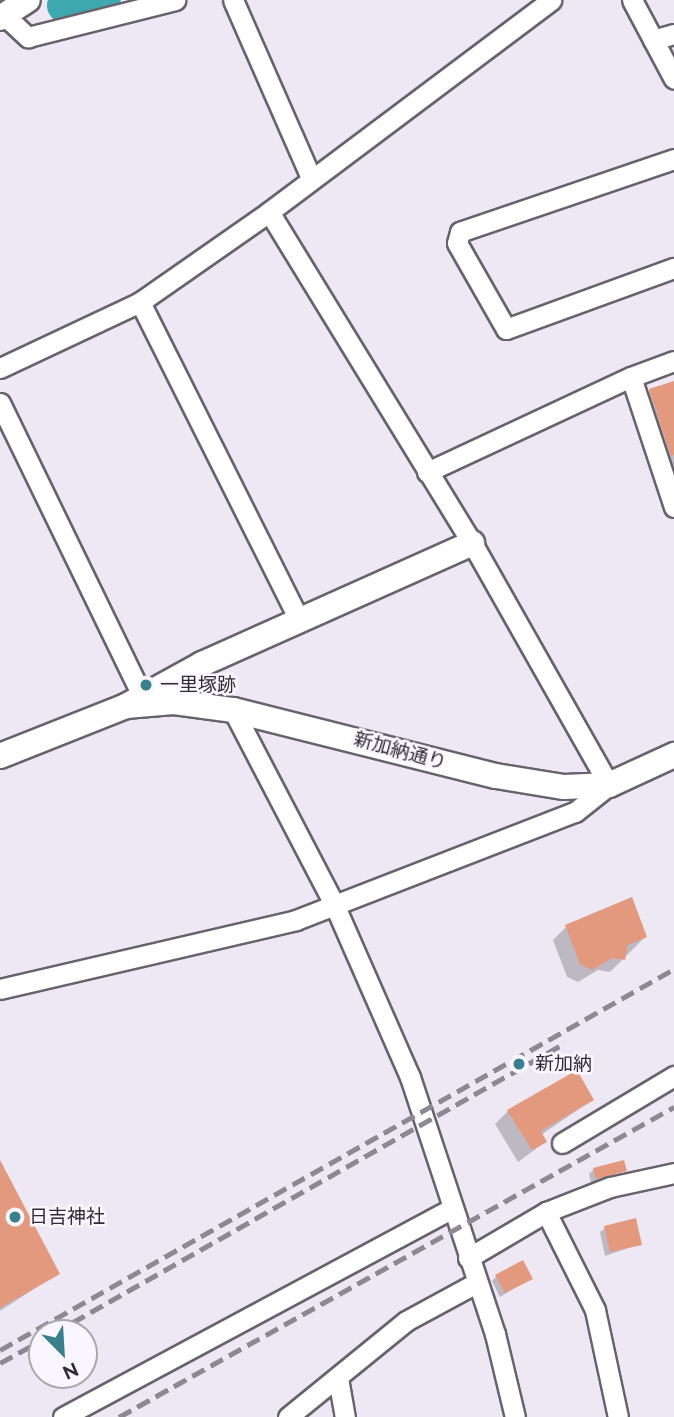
<!DOCTYPE html>
<meta charset="utf-8">
<style>
body{margin:0}
#map{position:relative;width:674px;height:1417px;overflow:hidden;background:#eee7f4;font-family:Raleway,"Noto Sans JP",sans-serif}
div>[style]{position:absolute}
.shadow>*{inset:0;background:#0003}
.river>*{height:35px;margin:-17.5px;padding:0 17.5px;transform-origin:17.5px;border-radius:17.5px;background:#3da9af}
.building>*{inset:0;background:#e3997d}
.roads{filter:drop-shadow(2px 0 #68626d) drop-shadow(-2px 0 #68626d) drop-shadow(0 2px #68626d) drop-shadow(0 -2px #68626d)}
.minor>*{height:19px;margin:-9.5px;padding:0 9.5px;transform-origin:9.5px;border-radius:9.5px;background:#fff}
.tertiary>*{height:24px;margin:-12px;padding:0 12px;transform-origin:12px;border-radius:12px;background:#fff}
.rail>*{height:5px;margin-top:-2.5px;transform-origin:0;background:repeating-linear-gradient(90deg,#8d8891 0 14px,transparent 0 21px)}
.dots>*{width:19px;height:19px;translate:-50% -50%;box-sizing:border-box;border:4px solid #faf6fd;border-radius:50%}
span{translate:-50% -50%;white-space:nowrap;text-align:center;line-height:1.15;-webkit-text-stroke:5px #faf6fd;paint-order:stroke}
.poi-label{font-size:19px;color:#302d32}
.left{translate:0 -50%;text-align:left}
.street-label{font-size:19px;color:#302d32}
.north{position:absolute;left:28px;top:1319px;width:70px;height:70px;box-sizing:border-box;background:#faf6fd;border:2px solid #a9a6ac;border-radius:50%;rotate:156deg;font-size:19px;font-weight:700;line-height:28px;text-align:center;color:#302d32}
.north::after{content:'';display:block;margin:auto;width:24px;height:32px;background:#3a808c;clip-path:polygon(50% 0,100% 100%,50% 72%,0 100%)}
</style>
<div id="map">
<div class="shadow">
<div style="clip-path:polygon(674px 383px,674px 480px,640px 400px,650px 391px)"></div>
<div style="clip-path:polygon(566px 927px,645px 937px,610px 972px,598px 970px,578px 982px,567px 977px,553px 940px)"></div>
<div style="clip-path:polygon(592px 1100px,541px 1135px,545px 1142px,518px 1162px,495px 1124px,508px 1111px)"></div>
<div style="clip-path:polygon(0 1164px,57px 1274px,0 1311px)"></div>
<div style="clip-path:polygon(594px 1169px,625px 1170px,591px 1183px,589px 1174px)"></div>
<div style="clip-path:polygon(605px 1228px,640px 1244px,605px 1256px,600px 1232px)"></div>
<div style="clip-path:polygon(496px 1277px,531px 1278px,500px 1297px,492px 1281px)"></div>
</div>
<div class="river">
<div style="left:64px;top:5px;width:39px;rotate:-7deg"></div>
</div>
<div class="building">
<div style="clip-path:polygon(674px 381px,674px 455px,671px 456px,649px 389px)"></div>
<div style="clip-path:polygon(632px 897px,647px 937px,628px 945px,625px 960px,612px 958px,592px 970px,580px 964px,565px 925px)"></div>
<div style="clip-path:polygon(577px 1070px,594px 1100px,541px 1131px,547px 1142px,532px 1150px,507px 1110px)"></div>
<div style="clip-path:polygon(0 1160px,60px 1274px,0 1308px)"></div>
<div style="clip-path:polygon(624px 1160px,627px 1171px,596px 1179px,593px 1168px)"></div>
<div style="clip-path:polygon(636px 1218px,642px 1245px,610px 1252px,604px 1226px)"></div>
<div style="clip-path:polygon(523px 1260px,533px 1279px,505px 1293px,495px 1275px)"></div>
</div>
<div class="roads">
<div class="minor">
<div style="left:233px;top:0;width:194px;rotate:66.3deg"></div>
<div style="left:632px;top:0;width:89px;rotate:62deg"></div>
<div style="left:4px;top:15px;width:33px;rotate:43deg"></div>
<div style="left:28px;top:37px;width:152px;rotate:-14.1deg"></div>
<div style="left:653px;top:40px;width:22px;rotate:-16deg"></div>
<div style="left:674px;top:159px;width:226px;rotate:161.2deg"></div>
<div style="left:460px;top:232px;width:11px;rotate:105deg"></div>
<div style="left:457px;top:243px;width:99px;rotate:60.3deg"></div>
<div style="left:506px;top:329px;width:179px;rotate:-20deg"></div>
<div style="left:140px;top:302px;width:357px;rotate:63.4deg"></div>
<div style="left:0;top:368px;width:155px;rotate:-25.2deg"></div>
<div style="left:140px;top:302px;width:157px;rotate:-34.9deg"></div>
<div style="left:269px;top:212px;width:353px;rotate:-36.9deg"></div>
<div style="left:631px;top:377px;width:137px;rotate:71.7deg"></div>
<div style="left:0;top:403px;width:323px;rotate:64.1deg"></div>
<div style="left:427px;top:472px;width:225px;rotate:-25deg"></div>
<div style="left:631px;top:377px;width:46px;rotate:-20.4deg"></div>
<div style="left:233px;top:710px;width:219px;rotate:62.5deg"></div>
<div style="left:334px;top:904px;width:189px;rotate:66.3deg"></div>
<div style="left:410px;top:1077px;width:271px;rotate:71.7deg"></div>
<div style="left:495px;top:1334px;width:85px;rotate:76.5deg"></div>
<div style="left:0;top:989px;width:304px;rotate:-13.1deg"></div>
<div style="left:296px;top:920px;width:299px;rotate:-21.2deg"></div>
<div style="left:575px;top:812px;width:43px;rotate:-38.5deg"></div>
<div style="left:609px;top:785px;width:278px;rotate:-119.5deg"></div>
<div style="left:472px;top:543px;width:388px;rotate:-121.5deg"></div>
<div style="left:562px;top:1143px;width:131px;rotate:-30.9deg"></div>
<div style="left:546px;top:1212px;width:110px;rotate:63.4deg"></div>
<div style="left:595px;top:1310px;width:109px;rotate:77.9deg"></div>
<div style="left:468px;top:1258px;width:91px;rotate:-30.5deg"></div>
<div style="left:546px;top:1212px;width:69px;rotate:-21.3deg"></div>
<div style="left:610px;top:1187px;width:66px;rotate:-12.3deg"></div>
<div style="left:338px;top:1378px;width:40px;rotate:80deg"></div>
<div style="left:63px;top:1417px;width:442px;rotate:-28.2deg"></div>
<div style="left:288px;top:1417px;width:152px;rotate:-39.1deg"></div>
<div style="left:406px;top:1321px;width:80px;rotate:-28.5deg"></div>
</div>
<div class="tertiary">
<div style="left:0;top:18px;width:33px;rotate:-33deg"></div>
<div style="left:126px;top:706px;width:48px;rotate:-4.8deg"></div>
<div style="left:174px;top:702px;width:60px;rotate:7.7deg"></div>
<div style="left:233px;top:710px;width:271px;rotate:14.1deg"></div>
<div style="left:496px;top:776px;width:69px;rotate:9.2deg"></div>
<div style="left:564px;top:787px;width:45px;rotate:-2.5deg"></div>
<div style="left:609px;top:785px;width:72px;rotate:-24.8deg"></div>
<div style="left:0;top:756px;width:136px;rotate:-21.6deg"></div>
<div style="left:126px;top:706px;width:87px;rotate:-28.9deg"></div>
<div style="left:202px;top:664px;width:296px;rotate:-24.1deg"></div>
</div>
</div>
<div class="rail">
<div style="left:54px;top:1333px;width:588px;rotate:-29.58deg"></div>
<div style="left:0;top:1350px;width:774px;rotate:-29.48deg"></div>
<div style="left:0;top:1363px;width:48px;rotate:-28.7deg"></div>
<div style="left:119px;top:1417px;width:636px;rotate:-29.19deg"></div>
</div>
<div class="dots">
<div style="left:146px;top:685px;background:#3a808c"></div>
<div style="left:519px;top:1064px;background:#3a808c"></div>
<div style="left:15px;top:1217px;background:#3a808c"></div>
</div>
<div class="poi-label">
<span class="left" style="left:160px;top:685px">一里塚跡</span>
<span class="left" style="left:535px;top:1064px">新加納</span>
<span class="left" style="left:29px;top:1217px">日吉神社</span>
</div>
<div class="street-label">
<span style="left:400px;top:751px;rotate:15deg">新加納通り</span>
</div>
<div class="north">N</div>
</div>
